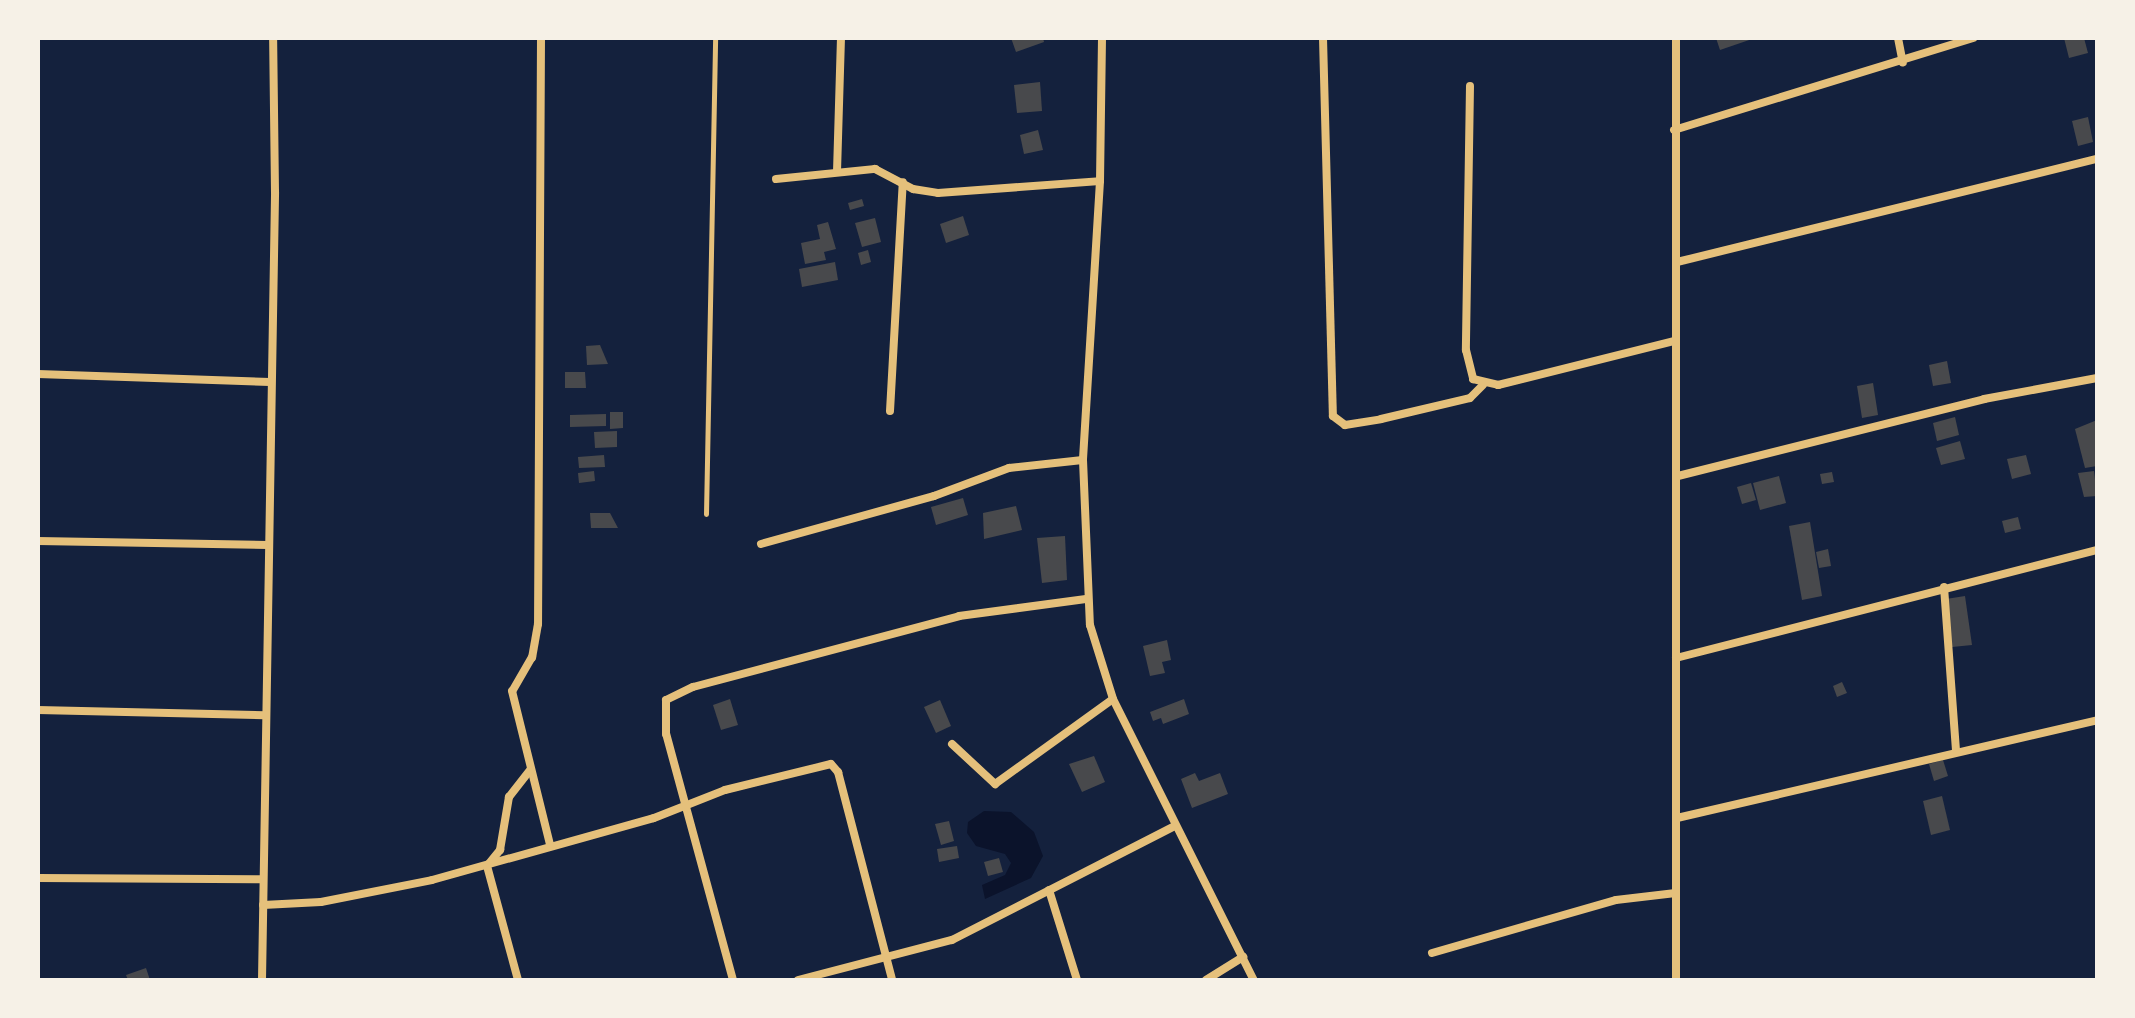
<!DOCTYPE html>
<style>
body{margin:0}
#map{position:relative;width:2135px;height:1018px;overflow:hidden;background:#14213d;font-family:"Titillium Web",sans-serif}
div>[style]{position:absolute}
.water>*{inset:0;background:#0b132b}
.building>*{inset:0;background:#48494c}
.service>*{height:5px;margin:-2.5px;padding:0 2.5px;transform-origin:2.5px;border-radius:2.5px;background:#e5c07b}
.minor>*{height:8px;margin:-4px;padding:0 4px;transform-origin:4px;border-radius:4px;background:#e5c07b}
span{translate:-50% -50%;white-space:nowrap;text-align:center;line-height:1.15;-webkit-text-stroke:7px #f6f1e7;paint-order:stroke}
.frame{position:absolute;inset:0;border:40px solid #f6f1e7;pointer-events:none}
</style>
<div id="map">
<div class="water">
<div style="clip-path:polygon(984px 811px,1011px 812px,1034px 832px,1043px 856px,1031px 878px,985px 899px,982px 885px,1005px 875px,1011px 863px,1005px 854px,976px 846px,967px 833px,968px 822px)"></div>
</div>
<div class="building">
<div style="clip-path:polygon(1011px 38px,1043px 38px,1044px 42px,1016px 52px)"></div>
<div style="clip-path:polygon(1716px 38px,1755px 38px,1720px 50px)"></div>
<div style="clip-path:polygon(2064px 38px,2084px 38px,2088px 53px,2069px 58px)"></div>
<div style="clip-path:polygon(1040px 82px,1042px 111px,1017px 113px,1014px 85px)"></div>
<div style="clip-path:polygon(2088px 117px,2093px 142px,2078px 146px,2072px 121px)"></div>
<div style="clip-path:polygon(1038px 130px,1043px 150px,1024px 154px,1020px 135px)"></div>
<div style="clip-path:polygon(862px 199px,864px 206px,850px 210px,848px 203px)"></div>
<div style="clip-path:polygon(963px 216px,969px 235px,946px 243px,940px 224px)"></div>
<div style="clip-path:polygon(875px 218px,881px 242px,862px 247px,855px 223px)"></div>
<div style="clip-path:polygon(828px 222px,836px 249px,824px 252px,826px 260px,805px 264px,801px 243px,820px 239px,817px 225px)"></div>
<div style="clip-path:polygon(868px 250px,871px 262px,861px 265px,858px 253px)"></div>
<div style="clip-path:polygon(835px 262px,838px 280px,802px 287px,799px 269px)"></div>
<div style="clip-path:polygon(600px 345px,608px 364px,587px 365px,586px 346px)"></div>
<div style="clip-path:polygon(1947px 361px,1951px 383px,1933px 386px,1929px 365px)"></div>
<div style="clip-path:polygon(565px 372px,585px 372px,586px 388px,565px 388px)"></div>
<div style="clip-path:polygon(1873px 383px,1878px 415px,1862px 418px,1857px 386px)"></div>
<div style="clip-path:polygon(610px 412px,623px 412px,623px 428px,610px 429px)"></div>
<div style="clip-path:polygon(606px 414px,606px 426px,570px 427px,570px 415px)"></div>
<div style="clip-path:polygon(1955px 417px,1959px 435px,1937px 441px,1933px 423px)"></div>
<div style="clip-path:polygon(2097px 420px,2097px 466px,2085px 468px,2075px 429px)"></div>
<div style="clip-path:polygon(617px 431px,617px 447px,595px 448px,594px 432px)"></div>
<div style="clip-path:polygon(1960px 441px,1965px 459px,1941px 465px,1936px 448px)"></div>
<div style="clip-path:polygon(604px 455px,605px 467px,579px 468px,578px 457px)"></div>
<div style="clip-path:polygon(2026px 455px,2031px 474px,2012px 479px,2007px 459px)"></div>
<div style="clip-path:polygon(594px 471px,595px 481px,579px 483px,578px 473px)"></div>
<div style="clip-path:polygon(2094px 471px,2097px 496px,2084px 497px,2078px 473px)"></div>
<div style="clip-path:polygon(1832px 472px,1834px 482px,1822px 484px,1820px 474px)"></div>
<div style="clip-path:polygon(1779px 476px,1786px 503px,1760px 510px,1753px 483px)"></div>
<div style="clip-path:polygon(1751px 483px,1756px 500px,1742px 504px,1737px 487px)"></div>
<div style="clip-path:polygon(963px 498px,968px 515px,936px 525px,931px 507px)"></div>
<div style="clip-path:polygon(1016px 506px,1022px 530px,984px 539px,983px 513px)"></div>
<div style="clip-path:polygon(590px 513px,610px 513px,618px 528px,591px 528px)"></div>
<div style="clip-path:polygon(2018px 517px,2021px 529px,2005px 533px,2002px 521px)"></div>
<div style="clip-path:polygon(1810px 522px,1822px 596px,1802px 600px,1789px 526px)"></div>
<div style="clip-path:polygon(1065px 536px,1067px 580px,1042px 583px,1037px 538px)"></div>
<div style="clip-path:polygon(1828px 549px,1831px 566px,1819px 568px,1816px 552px)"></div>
<div style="clip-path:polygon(1965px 596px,1972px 645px,1952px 647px,1946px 599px)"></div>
<div style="clip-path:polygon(1167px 640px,1171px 660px,1162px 662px,1165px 673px,1150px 676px,1143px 646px)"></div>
<div style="clip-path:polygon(1842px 682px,1847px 693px,1837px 697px,1833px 686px)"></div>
<div style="clip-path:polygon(730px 699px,738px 725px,721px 730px,713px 705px)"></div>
<div style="clip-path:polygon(1184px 699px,1189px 714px,1163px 724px,1161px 718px,1153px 721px,1150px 712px)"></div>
<div style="clip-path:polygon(940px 700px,951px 726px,936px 733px,924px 707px)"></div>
<div style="clip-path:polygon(1094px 756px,1105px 782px,1082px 792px,1069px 764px)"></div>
<div style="clip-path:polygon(1943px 760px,1948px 776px,1934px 781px,1929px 764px)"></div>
<div style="clip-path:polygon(1195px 773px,1199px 781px,1220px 773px,1228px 794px,1192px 808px,1181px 779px)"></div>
<div style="clip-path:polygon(1942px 796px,1950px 830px,1931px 835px,1923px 801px)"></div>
<div style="clip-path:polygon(949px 821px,954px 841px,941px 845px,935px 824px)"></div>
<div style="clip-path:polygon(957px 846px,959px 858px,939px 862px,937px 849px)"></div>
<div style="clip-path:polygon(999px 858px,1003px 872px,988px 876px,984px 862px)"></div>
<div style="clip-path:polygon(146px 968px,150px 980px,128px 980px,126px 975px)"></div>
</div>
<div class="service">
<div style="left:706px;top:514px;width:476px;rotate:-88.9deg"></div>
</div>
<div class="minor">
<div style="left:541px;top:38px;width:586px;rotate:90.29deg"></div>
<div style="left:538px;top:624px;width:34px;rotate:100deg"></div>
<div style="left:532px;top:657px;width:39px;rotate:120deg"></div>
<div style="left:512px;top:691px;width:158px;rotate:76.1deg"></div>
<div style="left:1102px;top:38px;width:143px;rotate:90.8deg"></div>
<div style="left:1100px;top:181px;width:280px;rotate:93.5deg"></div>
<div style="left:1083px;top:460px;width:165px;rotate:87.6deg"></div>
<div style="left:1090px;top:625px;width:77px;rotate:72.7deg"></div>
<div style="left:1113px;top:699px;width:314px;rotate:63.4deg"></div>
<div style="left:1323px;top:38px;width:378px;rotate:88.5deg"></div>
<div style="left:1333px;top:416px;width:15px;rotate:37deg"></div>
<div style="left:1345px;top:425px;width:36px;rotate:-9deg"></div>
<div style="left:1381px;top:419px;width:91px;rotate:-13.3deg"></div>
<div style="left:1470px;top:398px;width:18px;rotate:-45deg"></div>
<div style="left:1898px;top:38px;width:25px;rotate:79deg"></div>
<div style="left:1470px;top:86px;width:264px;rotate:90.9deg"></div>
<div style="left:1466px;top:350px;width:30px;rotate:76deg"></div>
<div style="left:1473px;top:379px;width:26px;rotate:13deg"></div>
<div style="left:1498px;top:385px;width:181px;rotate:-14deg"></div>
<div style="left:1674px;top:130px;width:313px;rotate:-17.1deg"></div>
<div style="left:837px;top:172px;width:134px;rotate:-88.3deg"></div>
<div style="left:776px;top:179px;width:100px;rotate:-5.8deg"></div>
<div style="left:875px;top:169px;width:43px;rotate:27.8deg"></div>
<div style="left:913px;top:189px;width:25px;rotate:9deg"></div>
<div style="left:938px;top:193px;width:162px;rotate:-4.2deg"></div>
<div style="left:1677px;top:262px;width:432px;rotate:-13.8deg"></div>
<div style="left:38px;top:374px;width:232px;rotate:2deg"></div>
<div style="left:890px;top:411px;width:229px;rotate:-86.8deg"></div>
<div style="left:1678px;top:476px;width:316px;rotate:-14.1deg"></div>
<div style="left:1984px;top:399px;width:115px;rotate:-10.5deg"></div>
<div style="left:38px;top:541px;width:230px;rotate:1deg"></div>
<div style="left:761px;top:544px;width:180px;rotate:-15.5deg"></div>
<div style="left:934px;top:496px;width:80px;rotate:-20.5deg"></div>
<div style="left:1009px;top:468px;width:74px;rotate:-6.2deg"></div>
<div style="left:1944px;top:587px;width:164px;rotate:85.8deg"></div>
<div style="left:1676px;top:658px;width:435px;rotate:-14.4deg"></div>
<div style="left:38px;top:710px;width:227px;rotate:1.3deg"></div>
<div style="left:952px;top:744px;width:59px;rotate:42.9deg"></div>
<div style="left:995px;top:784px;width:145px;rotate:-35.8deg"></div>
<div style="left:1677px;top:818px;width:431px;rotate:-13.1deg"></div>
<div style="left:38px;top:878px;width:225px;rotate:0.3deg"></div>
<div style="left:1049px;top:890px;width:94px;rotate:72.7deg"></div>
<div style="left:263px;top:905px;width:58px;rotate:-3deg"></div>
<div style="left:321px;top:902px;width:113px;rotate:-11.2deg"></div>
<div style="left:432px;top:880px;width:230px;rotate:-15.6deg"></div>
<div style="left:654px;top:818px;width:76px;rotate:-21.5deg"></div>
<div style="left:725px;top:790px;width:109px;rotate:-13.8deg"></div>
<div style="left:831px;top:764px;width:11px;rotate:49deg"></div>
<div style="left:838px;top:772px;width:215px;rotate:75.4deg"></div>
<div style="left:1432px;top:953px;width:191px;rotate:-16.1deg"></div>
<div style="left:1616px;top:900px;width:60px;rotate:-6.7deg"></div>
<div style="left:262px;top:980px;width:788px;rotate:-89.05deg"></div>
<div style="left:275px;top:192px;width:154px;rotate:-90.7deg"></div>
<div style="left:518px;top:980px;width:118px;rotate:-105.2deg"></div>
<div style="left:487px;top:866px;width:21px;rotate:-51deg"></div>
<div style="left:500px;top:850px;width:54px;rotate:-80.4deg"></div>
<div style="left:509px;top:797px;width:34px;rotate:-52deg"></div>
<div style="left:733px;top:980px;width:255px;rotate:-105.2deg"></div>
<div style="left:666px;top:734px;width:34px;rotate:-90deg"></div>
<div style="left:666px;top:700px;width:30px;rotate:-26deg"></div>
<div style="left:693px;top:687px;width:275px;rotate:-14.9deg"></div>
<div style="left:959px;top:616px;width:128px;rotate:-7.6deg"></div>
<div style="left:798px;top:980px;width:159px;rotate:-14.6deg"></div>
<div style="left:952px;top:940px;width:250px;rotate:-27.1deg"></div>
<div style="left:1206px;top:980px;width:44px;rotate:-31.9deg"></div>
<div style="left:1676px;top:980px;width:942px;rotate:-90deg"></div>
</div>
<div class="frame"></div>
</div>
